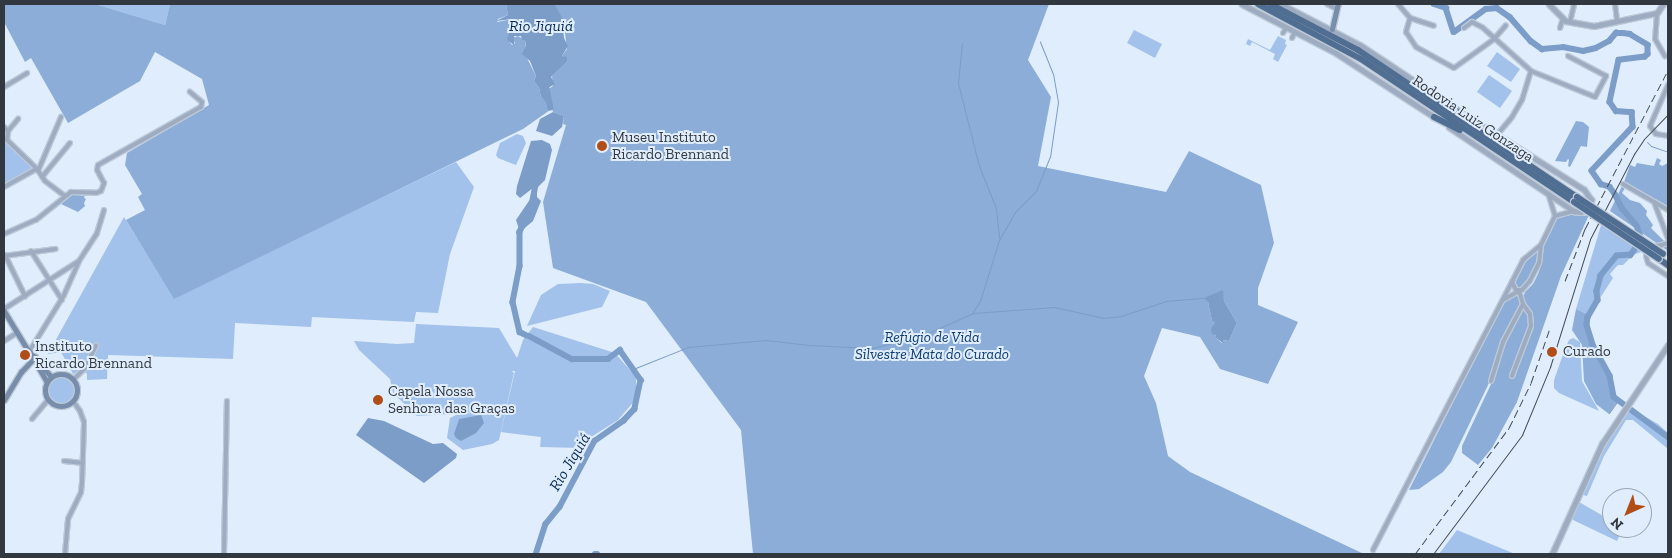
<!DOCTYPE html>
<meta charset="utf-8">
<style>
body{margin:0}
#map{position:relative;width:1672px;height:558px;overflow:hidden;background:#e0edfd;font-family:"Zilla Slab",serif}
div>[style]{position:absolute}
.green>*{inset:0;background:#a2c2eb}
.round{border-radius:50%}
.forest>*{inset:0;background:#8badd8}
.water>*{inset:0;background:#7b9dc8}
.stream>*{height:1px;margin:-0.5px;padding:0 0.5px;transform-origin:0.5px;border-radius:0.5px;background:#7b9dc8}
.river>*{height:5.5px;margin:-2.75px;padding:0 2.75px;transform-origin:2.75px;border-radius:2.75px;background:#7b9dc8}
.roads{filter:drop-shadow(1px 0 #bdc9d7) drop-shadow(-1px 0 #bdc9d7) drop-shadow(0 1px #bdc9d7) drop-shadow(0 -1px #bdc9d7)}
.minor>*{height:4px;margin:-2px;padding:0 2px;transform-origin:2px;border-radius:2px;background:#9dacc0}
.tertiary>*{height:4.5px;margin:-2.25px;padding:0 2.25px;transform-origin:2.25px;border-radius:2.25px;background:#9dacc0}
.secondary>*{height:5px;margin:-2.5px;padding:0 2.5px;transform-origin:2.5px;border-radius:2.5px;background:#778daa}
.secondary>.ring{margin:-2.5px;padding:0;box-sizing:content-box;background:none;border:5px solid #778daa;border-radius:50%}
.trunk>*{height:6px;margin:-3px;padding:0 3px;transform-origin:3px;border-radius:3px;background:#506e92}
.tram>*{height:1px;margin:-0.5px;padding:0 0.5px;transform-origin:0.5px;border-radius:0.5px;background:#444b53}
.rail>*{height:1px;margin-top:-0.5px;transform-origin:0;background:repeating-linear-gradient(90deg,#444b53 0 8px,transparent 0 12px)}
.bridges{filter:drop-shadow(1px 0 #bdc9d7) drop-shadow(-1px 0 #bdc9d7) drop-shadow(0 1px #bdc9d7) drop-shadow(0 -1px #bdc9d7)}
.trunk-bridge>*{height:6px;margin:-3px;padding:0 3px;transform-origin:3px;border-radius:3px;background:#506e92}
.dots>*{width:14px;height:14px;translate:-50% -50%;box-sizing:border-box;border:2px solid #e0edfd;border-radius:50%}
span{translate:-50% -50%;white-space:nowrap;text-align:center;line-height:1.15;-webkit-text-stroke:4px #e0edfd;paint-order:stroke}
.street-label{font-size:15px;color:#32383f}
.poi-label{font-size:15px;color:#32383f}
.left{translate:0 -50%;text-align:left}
.park-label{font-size:15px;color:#0b3a6f;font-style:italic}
.water-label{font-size:16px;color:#072a52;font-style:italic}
.frame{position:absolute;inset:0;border:5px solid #32383f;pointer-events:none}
.north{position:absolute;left:1602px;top:488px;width:50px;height:50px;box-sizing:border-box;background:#e0edfd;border:1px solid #9aa5b1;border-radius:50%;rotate:224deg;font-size:14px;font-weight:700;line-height:20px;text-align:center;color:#32383f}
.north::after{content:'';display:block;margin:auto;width:18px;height:22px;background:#b14e17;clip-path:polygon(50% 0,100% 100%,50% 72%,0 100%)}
</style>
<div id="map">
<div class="green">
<div style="clip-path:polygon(95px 4px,170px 4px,165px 25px)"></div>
<div style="clip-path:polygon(1134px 30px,1162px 44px,1155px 58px,1127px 43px)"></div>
<div style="clip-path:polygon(1278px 36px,1286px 40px,1285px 44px,1287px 45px,1278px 62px,1273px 59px,1275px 54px,1252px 42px,1250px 46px,1246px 44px,1248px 39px,1270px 50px)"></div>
<div style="clip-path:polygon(1497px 52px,1520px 69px,1511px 82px,1487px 66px)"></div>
<div style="clip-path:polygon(1489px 75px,1512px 91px,1500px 108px,1477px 92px)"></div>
<div style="clip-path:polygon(517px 134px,523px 136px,526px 143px,516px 165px,498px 158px,496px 155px,500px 143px)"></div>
<div style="clip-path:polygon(4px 136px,34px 165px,33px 170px,4px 186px)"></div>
<div style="clip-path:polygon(456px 162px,474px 187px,450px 254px,438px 313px,416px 312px,414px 322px,312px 317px,311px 327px,235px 323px,233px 359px,108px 355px,107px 379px,87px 380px,87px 374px,82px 370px,73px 374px,61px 352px,48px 354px,124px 217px,174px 298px)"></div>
<div style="clip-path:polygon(1602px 222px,1641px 249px,1641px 252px,1633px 255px,1623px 265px,1618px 265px,1610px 274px,1613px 278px,1589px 315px,1576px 309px)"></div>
<div style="clip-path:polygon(581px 283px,593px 284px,610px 291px,602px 307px,527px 326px,541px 295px,558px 284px)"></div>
<div style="clip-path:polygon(416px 324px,499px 328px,517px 358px,523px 340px,533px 327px,615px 353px,636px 377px,636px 399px,618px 420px,591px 437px,580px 448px,540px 447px,541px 437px,501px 432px,515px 371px,512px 371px,514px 373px,499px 440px,492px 444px,463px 450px,447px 438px,450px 418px,456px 415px,478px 412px,417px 416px,393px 393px,390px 379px,359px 350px,354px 341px,397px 344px,414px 343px)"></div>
<div style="clip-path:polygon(1573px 338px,1580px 342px,1582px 381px,1599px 411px,1559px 393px,1554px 388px,1554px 380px,1565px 349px,1569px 340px)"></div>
<div class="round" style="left:47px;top:376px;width:28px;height:28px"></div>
<div style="clip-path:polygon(1628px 407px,1658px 424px,1668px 433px,1668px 449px,1633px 420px,1626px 420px,1604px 456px,1587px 496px,1583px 495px,1605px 445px,1627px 412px)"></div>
<div style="clip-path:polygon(1579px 502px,1612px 521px,1612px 528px,1623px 528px,1617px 541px,1571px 519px)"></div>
<div style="clip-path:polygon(1457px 530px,1515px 554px,1439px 554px)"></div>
</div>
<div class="forest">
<div style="clip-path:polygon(4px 4px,95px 4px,165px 25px,170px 4px,506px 4px,508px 15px,498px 19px,497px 22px,513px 19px,517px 22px,518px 29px,510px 30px,508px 40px,512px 45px,515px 43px,512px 38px,518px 36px,525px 40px,527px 58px,536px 76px,534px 81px,539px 88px,541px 97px,548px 104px,550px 110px,523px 129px,174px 299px,126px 220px,145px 210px,138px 197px,142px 194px,125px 165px,127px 153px,209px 105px,202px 79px,155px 52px,140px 81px,68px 123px,31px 58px,25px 62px,4px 22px)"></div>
<div style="clip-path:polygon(evenodd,555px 4px,1049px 4px,1028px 60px,1051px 97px,1038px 166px,1166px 192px,1189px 151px,1261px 185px,1274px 243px,1258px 288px,1258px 305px,1298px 322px,1268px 384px,1220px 369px,1200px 337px,1162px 328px,1144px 376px,1156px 403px,1168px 456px,1190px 472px,1364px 554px,753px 554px,741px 430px,646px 302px,553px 268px,543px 202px,566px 125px,563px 124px,564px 116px,553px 112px,546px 91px,553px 86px,552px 76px,568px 61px,567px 58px,562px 56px,567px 49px,564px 25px,555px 4px,1222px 291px,1224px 301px,1237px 323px,1229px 341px,1223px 340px,1222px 343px,1216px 338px,1215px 323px,1212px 321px,1208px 302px,1210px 297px,1222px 291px)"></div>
<div style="clip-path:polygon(1576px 121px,1583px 122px,1589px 127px,1587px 147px,1581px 146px,1570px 167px,1568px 166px,1569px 160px,1568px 159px,1566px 162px,1555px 161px)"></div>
<div style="clip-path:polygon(1657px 158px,1661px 160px,1659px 164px,1662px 166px,1668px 163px,1668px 206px,1624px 182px,1630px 165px,1635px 167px,1637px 163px,1654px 166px)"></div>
<div style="clip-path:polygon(1622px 186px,1625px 188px,1622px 193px,1630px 200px,1640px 203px,1647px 211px,1646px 215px,1653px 225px,1651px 228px,1668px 245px,1668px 251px,1610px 211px)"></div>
<div style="clip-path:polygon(74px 193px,83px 196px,86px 193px,84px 198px,86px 199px,84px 203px,85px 206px,78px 212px,61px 204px)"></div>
<div style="clip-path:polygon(1571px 212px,1582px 216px,1589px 215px,1561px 276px,1517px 402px,1492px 448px,1478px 465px,1462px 453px,1462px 446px,1492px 382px,1505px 342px,1525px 303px,1523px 298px,1525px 292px,1533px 284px,1538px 274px,1542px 262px,1543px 245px,1558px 217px)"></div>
<div style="clip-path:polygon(1539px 249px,1540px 257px,1527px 286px,1523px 289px,1517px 288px,1515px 282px,1526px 260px)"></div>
<div style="clip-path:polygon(1518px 294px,1522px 304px,1502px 342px,1489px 383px,1451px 462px,1443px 472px,1419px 489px,1409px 490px,1504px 301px)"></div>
<div style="clip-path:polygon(1576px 309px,1589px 315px,1587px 325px,1590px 338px,1610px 376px,1611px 391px,1618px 400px,1609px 414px,1596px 404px,1584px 381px,1582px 345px,1572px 330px)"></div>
</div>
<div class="water">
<div style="clip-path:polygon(506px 4px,555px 4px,562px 18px,564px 38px,568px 46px,562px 56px,567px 57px,568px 61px,551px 77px,555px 84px,548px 88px,546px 93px,551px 108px,541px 97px,539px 88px,534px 81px,536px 76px,530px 61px,522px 54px,526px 46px,525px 40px,522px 40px,521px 36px,514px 36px,514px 45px,507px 40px,510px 30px,518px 29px,517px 22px,513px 19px,496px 21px,508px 15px)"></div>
<div style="clip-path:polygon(553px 112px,564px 116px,562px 127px,552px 136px,536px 131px,540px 119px)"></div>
<div style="clip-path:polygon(542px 140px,550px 144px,552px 150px,545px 180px,537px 188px,537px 197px,541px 201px,533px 221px,520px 232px,516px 220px,535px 192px,533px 188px,520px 198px,516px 194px,517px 186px,531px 141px)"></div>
<div style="clip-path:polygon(1223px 290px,1224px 301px,1237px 323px,1229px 341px,1223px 340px,1223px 343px,1216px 338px,1216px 335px,1212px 334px,1211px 329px,1215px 323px,1212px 321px,1208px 302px,1204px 298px)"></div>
<div style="clip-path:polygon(481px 415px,484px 423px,476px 433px,461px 441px,456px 438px,454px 434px,459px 419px)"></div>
<div style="clip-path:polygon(368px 418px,384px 421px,433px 444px,443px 443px,457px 454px,456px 458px,424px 483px,356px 435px)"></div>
</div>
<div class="stream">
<div style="left:962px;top:43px;width:40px;rotate:95.7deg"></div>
<div style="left:958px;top:83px;width:86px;rotate:75.8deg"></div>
<div style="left:979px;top:166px;width:45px;rotate:68deg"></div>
<div style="left:996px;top:208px;width:30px;rotate:84deg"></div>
<div style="left:1647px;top:142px;width:6px;rotate:45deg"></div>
<div style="left:1651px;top:146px;width:18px;rotate:19deg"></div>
<div style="left:973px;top:312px;width:13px;rotate:-58deg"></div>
<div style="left:980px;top:301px;width:64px;rotate:-72.7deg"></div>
<div style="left:999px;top:240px;width:32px;rotate:-60deg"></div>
<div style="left:1015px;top:212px;width:30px;rotate:-45deg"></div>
<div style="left:1036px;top:191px;width:37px;rotate:-68deg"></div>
<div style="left:1050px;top:157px;width:56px;rotate:-81.7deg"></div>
<div style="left:1058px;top:102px;width:28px;rotate:-100deg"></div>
<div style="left:1053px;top:74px;width:35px;rotate:-112deg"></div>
<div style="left:633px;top:369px;width:59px;rotate:-21.8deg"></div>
<div style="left:688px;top:347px;width:78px;rotate:-5.1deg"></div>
<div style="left:766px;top:340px;width:43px;rotate:6.6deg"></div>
<div style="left:809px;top:345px;width:64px;rotate:2.7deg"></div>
<div style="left:873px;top:348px;width:55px;rotate:-14.8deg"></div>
<div style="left:926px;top:334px;width:51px;rotate:-24.1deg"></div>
<div style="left:973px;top:313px;width:81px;rotate:-4.2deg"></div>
<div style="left:1054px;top:307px;width:51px;rotate:12.4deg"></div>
<div style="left:1104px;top:318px;width:17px;rotate:-7deg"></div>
<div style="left:1121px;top:316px;width:47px;rotate:-18.4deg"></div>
<div style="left:1166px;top:301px;width:38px;rotate:-5deg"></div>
<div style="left:1609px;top:413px;width:16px;rotate:-55deg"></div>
</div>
<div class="river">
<div style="left:1434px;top:4px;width:13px;rotate:18deg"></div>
<div style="left:1446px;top:8px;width:25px;rotate:72deg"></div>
<div style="left:1454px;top:32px;width:39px;rotate:-36deg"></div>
<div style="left:1486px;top:9px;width:11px;rotate:-5deg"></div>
<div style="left:1497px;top:8px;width:16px;rotate:35deg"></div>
<div style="left:1510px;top:17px;width:32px;rotate:49deg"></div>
<div style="left:1531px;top:41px;width:14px;rotate:36deg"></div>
<div style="left:1542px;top:49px;width:21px;rotate:-5deg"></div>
<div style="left:1563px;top:47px;width:20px;rotate:11deg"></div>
<div style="left:1583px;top:51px;width:13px;rotate:-13deg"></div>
<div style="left:1596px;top:48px;width:15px;rotate:-28deg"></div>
<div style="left:1609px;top:41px;width:11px;rotate:-49deg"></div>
<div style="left:1616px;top:33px;width:7px"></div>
<div style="left:1623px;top:33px;width:7px;rotate:8deg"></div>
<div style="left:1630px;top:34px;width:21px;rotate:31deg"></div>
<div style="left:1648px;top:45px;width:9px;rotate:90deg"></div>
<div style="left:1648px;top:54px;width:4px;rotate:135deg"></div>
<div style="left:1645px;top:57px;width:26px;rotate:173deg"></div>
<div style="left:1619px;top:60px;width:43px;rotate:102.1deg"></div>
<div style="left:1610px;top:102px;width:11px;rotate:56deg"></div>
<div style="left:1616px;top:111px;width:16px;rotate:4deg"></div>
<div style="left:1632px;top:112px;width:15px;rotate:86deg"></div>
<div style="left:1633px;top:127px;width:60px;rotate:133deg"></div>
<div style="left:1592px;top:171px;width:16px;rotate:55deg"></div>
<div style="left:1601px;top:184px;width:9px;rotate:18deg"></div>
<div style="left:1610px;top:187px;width:9px;rotate:54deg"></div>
<div style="left:1615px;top:194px;width:16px;rotate:63deg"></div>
<div style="left:1622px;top:208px;width:23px;rotate:50deg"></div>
<div style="left:1637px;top:226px;width:15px;rotate:70deg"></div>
<div style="left:1642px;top:240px;width:19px;rotate:126deg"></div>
<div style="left:1631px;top:255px;width:14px;rotate:176deg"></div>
<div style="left:1617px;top:256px;width:26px;rotate:129deg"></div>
<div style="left:1601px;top:276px;width:16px;rotate:105deg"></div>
<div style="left:1597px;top:291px;width:9px;rotate:84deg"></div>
<div style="left:1598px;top:300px;width:20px;rotate:120deg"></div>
<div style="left:1588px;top:317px;width:8px;rotate:97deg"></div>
<div style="left:1587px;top:325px;width:21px;rotate:73deg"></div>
<div style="left:1593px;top:345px;width:35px;rotate:61deg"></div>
<div style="left:1610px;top:376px;width:21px;rotate:79deg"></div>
<div style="left:1614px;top:397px;width:67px;rotate:36.5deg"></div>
<div style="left:546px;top:83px;width:25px;rotate:79deg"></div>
<div style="left:532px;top:203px;width:20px;rotate:-79deg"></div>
<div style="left:523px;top:226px;width:7px;rotate:117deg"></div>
<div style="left:520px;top:232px;width:34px;rotate:90deg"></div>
<div style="left:520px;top:266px;width:37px;rotate:101deg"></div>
<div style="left:513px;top:302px;width:31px;rotate:77deg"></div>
<div style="left:520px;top:332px;width:7px;rotate:27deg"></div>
<div style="left:529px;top:336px;width:49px;rotate:28.1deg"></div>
<div style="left:572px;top:359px;width:36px"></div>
<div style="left:608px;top:359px;width:15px;rotate:-37deg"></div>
<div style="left:620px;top:350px;width:37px;rotate:55deg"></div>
<div style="left:641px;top:380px;width:30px;rotate:102deg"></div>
<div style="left:635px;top:409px;width:16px;rotate:133deg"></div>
<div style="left:624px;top:421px;width:35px;rotate:145deg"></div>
<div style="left:595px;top:441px;width:75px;rotate:117.9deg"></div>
<div style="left:560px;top:507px;width:22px;rotate:129deg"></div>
<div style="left:546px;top:524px;width:32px;rotate:108deg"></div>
<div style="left:595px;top:554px;width:2px"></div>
</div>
<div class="roads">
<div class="minor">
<div style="left:1327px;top:4px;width:11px;rotate:27deg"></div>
<div style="left:1398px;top:4px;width:18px;rotate:49deg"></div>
<div style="left:1410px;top:18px;width:25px;rotate:18deg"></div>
<div style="left:1615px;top:4px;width:16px;rotate:83deg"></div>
<div style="left:1657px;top:13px;width:26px;rotate:94deg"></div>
<div style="left:1655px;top:39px;width:20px;rotate:60deg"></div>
<div style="left:1410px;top:18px;width:15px;rotate:106deg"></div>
<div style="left:1406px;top:32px;width:18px;rotate:56deg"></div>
<div style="left:1416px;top:47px;width:43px;rotate:28.9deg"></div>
<div style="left:1454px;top:68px;width:49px;rotate:-35.9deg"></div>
<div style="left:1494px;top:39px;width:18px;rotate:-49deg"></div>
<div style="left:1570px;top:22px;width:18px;rotate:-77deg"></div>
<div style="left:1464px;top:28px;width:10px;rotate:-37deg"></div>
<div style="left:1472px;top:22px;width:11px;rotate:27deg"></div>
<div style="left:1482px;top:27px;width:66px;rotate:41.9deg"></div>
<div style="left:1531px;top:71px;width:69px;rotate:22.1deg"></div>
<div style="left:1595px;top:97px;width:24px;rotate:-62deg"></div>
<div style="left:1606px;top:76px;width:43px;rotate:-152.2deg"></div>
<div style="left:1560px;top:28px;width:10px;rotate:-73deg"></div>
<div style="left:1283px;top:33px;width:7px;rotate:-56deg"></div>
<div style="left:1292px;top:38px;width:7px;rotate:-63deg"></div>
<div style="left:1668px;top:85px;width:45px;rotate:113.7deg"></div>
<div style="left:1650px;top:126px;width:10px;rotate:53deg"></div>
<div style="left:1656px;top:134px;width:12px;rotate:9deg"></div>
<div style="left:4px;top:87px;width:27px;rotate:-31deg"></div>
<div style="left:4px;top:127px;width:6px;rotate:45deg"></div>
<div style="left:8px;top:131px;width:9px;rotate:96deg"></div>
<div style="left:7px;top:140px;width:42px;rotate:44deg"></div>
<div style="left:37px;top:169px;width:14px;rotate:56deg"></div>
<div style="left:45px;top:181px;width:25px;rotate:37deg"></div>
<div style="left:8px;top:131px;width:16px;rotate:-50deg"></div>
<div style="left:1497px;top:135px;width:23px;rotate:-50deg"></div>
<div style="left:1512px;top:117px;width:20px;rotate:-60deg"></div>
<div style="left:1522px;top:100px;width:30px;rotate:-73deg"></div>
<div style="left:38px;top:171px;width:59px;rotate:-66.9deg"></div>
<div style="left:42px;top:177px;width:44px;rotate:-50.5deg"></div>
<div style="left:1623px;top:184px;width:52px;rotate:30deg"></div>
<div style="left:4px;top:187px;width:38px;rotate:-29deg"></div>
<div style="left:1548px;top:193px;width:24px;rotate:73deg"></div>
<div style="left:1654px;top:202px;width:40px;rotate:69deg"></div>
<div style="left:4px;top:234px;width:35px;rotate:-24deg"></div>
<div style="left:36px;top:220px;width:45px;rotate:-38.7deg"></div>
<div style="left:71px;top:192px;width:25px;rotate:2deg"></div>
<div style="left:96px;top:193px;width:5px;rotate:-22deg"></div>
<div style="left:101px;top:191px;width:9px;rotate:-69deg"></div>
<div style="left:104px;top:183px;width:15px;rotate:-118deg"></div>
<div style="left:97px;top:170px;width:5px;rotate:-79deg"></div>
<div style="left:98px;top:165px;width:118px;rotate:-29.4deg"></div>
<div style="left:201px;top:107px;width:5px;rotate:-79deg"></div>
<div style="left:202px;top:102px;width:16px;rotate:-140deg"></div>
<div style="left:1541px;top:245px;width:18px;rotate:96deg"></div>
<div style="left:1539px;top:263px;width:20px;rotate:117deg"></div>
<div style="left:1530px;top:281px;width:12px;rotate:132deg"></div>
<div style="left:1522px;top:290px;width:6px;rotate:180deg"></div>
<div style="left:1516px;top:290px;width:9px;rotate:-117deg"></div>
<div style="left:1512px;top:282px;width:25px;rotate:-63deg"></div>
<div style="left:1523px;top:260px;width:23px;rotate:-40deg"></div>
<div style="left:1541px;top:245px;width:32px;rotate:-64deg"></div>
<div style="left:1555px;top:216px;width:20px;rotate:-15deg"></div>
<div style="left:1654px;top:247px;width:15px;rotate:-16deg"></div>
<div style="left:31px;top:251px;width:58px;rotate:57.7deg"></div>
<div style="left:1649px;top:252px;width:5px;rotate:127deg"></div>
<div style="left:1646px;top:256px;width:7px;rotate:74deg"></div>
<div style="left:1648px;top:263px;width:24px;rotate:33deg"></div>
<div style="left:5px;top:255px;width:46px;rotate:64deg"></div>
<div style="left:4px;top:256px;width:52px;rotate:-7.7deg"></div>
<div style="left:4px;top:309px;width:89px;rotate:-32.6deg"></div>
<div style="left:4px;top:341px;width:15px;rotate:-32deg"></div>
<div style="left:29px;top:352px;width:67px;rotate:-58.4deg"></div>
<div style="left:64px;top:295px;width:37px;rotate:-66deg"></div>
<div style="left:79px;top:261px;width:33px;rotate:-57deg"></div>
<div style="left:97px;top:233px;width:24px;rotate:-73deg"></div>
<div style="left:1512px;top:376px;width:53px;rotate:-69.2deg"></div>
<div style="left:1531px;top:326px;width:12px;rotate:-95deg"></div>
<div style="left:1530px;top:314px;width:12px;rotate:-125deg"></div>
<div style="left:73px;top:380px;width:17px;rotate:-45deg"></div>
<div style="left:85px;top:368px;width:25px;rotate:-64deg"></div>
<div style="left:1491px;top:381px;width:41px;rotate:-72.9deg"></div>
<div style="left:1503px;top:342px;width:43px;rotate:-62.2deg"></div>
<div style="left:1523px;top:304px;width:14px;rotate:-107deg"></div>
<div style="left:1519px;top:291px;width:18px;rotate:151deg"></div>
<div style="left:32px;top:419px;width:25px;rotate:-50deg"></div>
<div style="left:64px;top:461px;width:19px;rotate:6deg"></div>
<div style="left:1373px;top:550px;width:302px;rotate:-62.6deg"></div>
<div style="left:65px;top:554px;width:35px;rotate:-85deg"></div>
<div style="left:68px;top:519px;width:30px;rotate:-64deg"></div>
<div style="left:81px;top:492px;width:9px;rotate:-84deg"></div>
<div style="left:82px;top:483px;width:61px;rotate:-88.1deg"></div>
<div style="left:84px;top:422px;width:12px;rotate:-110deg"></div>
<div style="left:80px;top:411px;width:12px;rotate:-125deg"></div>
<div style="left:224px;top:554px;width:153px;rotate:-88.9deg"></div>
</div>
<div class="tertiary">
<div style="left:1242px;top:4px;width:106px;rotate:27.5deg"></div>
<div style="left:1336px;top:53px;width:119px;rotate:33deg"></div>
<div style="left:1281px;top:4px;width:89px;rotate:27.4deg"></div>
<div style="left:1360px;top:45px;width:105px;rotate:33.4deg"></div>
<div style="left:1549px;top:4px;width:24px;rotate:45deg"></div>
<div style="left:1566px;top:21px;width:28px;rotate:10deg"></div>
<div style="left:1594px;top:26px;width:64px;rotate:-11.7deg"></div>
<div style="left:1657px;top:13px;width:11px;rotate:-56deg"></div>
<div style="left:1449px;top:127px;width:151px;rotate:33.9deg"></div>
<div style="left:1574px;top:211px;width:7px;rotate:8deg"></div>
<div style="left:1581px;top:212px;width:16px;rotate:-50deg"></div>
<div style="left:1591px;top:200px;width:12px;rotate:-125deg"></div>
<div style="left:1584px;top:190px;width:151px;rotate:-147.7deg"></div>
<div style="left:1552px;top:554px;width:121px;rotate:-65.6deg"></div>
<div style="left:1602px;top:444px;width:119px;rotate:-56.3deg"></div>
</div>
<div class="secondary">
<div style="left:1332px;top:29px;width:26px;rotate:-77deg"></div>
<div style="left:4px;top:311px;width:44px;rotate:58.8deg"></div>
<div style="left:27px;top:349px;width:37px;rotate:49deg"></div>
<div style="left:37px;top:365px;width:20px;rotate:60deg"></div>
<div class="ring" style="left:45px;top:374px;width:27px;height:27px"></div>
<div style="left:4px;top:400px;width:33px;rotate:-59deg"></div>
<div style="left:21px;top:372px;width:21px;rotate:-47deg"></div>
</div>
<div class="trunk">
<div style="left:1258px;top:4px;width:117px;rotate:28.1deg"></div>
<div style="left:1361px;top:59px;width:257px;rotate:33.9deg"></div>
<div style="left:1270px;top:4px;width:99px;rotate:27.6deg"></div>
<div style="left:1358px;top:50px;width:264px;rotate:33.9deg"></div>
<div style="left:1447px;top:103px;width:15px;rotate:42deg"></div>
<div style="left:1434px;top:117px;width:29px;rotate:27deg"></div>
<div style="left:1659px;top:259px;width:11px;rotate:34deg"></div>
</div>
</div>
<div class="tram">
<div style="left:1433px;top:554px;width:149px;rotate:-53.2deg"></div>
<div style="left:1522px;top:435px;width:74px;rotate:-67.6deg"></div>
<div style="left:1550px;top:367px;width:134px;rotate:-72.6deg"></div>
<div style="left:1590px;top:239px;width:96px;rotate:-62.6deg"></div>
<div style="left:1634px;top:154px;width:18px;rotate:-56deg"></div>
<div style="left:1644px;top:139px;width:35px;rotate:-46deg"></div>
</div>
<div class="rail">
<div style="left:1565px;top:281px;width:56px;rotate:-69deg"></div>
<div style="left:1585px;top:229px;width:179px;rotate:-62.4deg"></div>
<div style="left:1415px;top:554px;width:157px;rotate:-53.3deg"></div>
<div style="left:1509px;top:428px;width:50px;rotate:-63.9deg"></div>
<div style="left:1531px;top:383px;width:58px;rotate:-70.9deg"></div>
</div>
<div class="bridges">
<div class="trunk-bridge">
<div style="left:1577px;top:197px;width:103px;rotate:33.5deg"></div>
<div style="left:1574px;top:202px;width:102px;rotate:33.8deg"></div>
</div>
</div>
<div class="dots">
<div style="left:602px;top:146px;background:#b14e17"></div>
<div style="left:1552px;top:352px;background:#b14e17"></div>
<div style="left:25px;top:355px;background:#b14e17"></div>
<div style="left:378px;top:400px;background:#b14e17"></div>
</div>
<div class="street-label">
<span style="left:1473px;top:119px;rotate:34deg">Rodovia Luiz Gonzaga</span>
</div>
<div class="poi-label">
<span class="left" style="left:612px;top:146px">Museu Instituto<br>Ricardo Brennand</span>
<span class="left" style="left:35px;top:355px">Instituto<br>Ricardo Brennand</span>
<span class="left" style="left:1563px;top:352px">Curado</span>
<span class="left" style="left:388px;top:400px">Capela Nossa<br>Senhora das Graças</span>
</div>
<div class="park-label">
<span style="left:932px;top:346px">Refúgio de Vida<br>Silvestre Mata do Curado</span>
</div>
<div class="water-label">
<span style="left:541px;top:26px">Rio Jiquiá</span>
<span style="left:570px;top:462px;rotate:-59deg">Rio Jiquiá</span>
</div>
<div class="frame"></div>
<div class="north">N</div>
</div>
